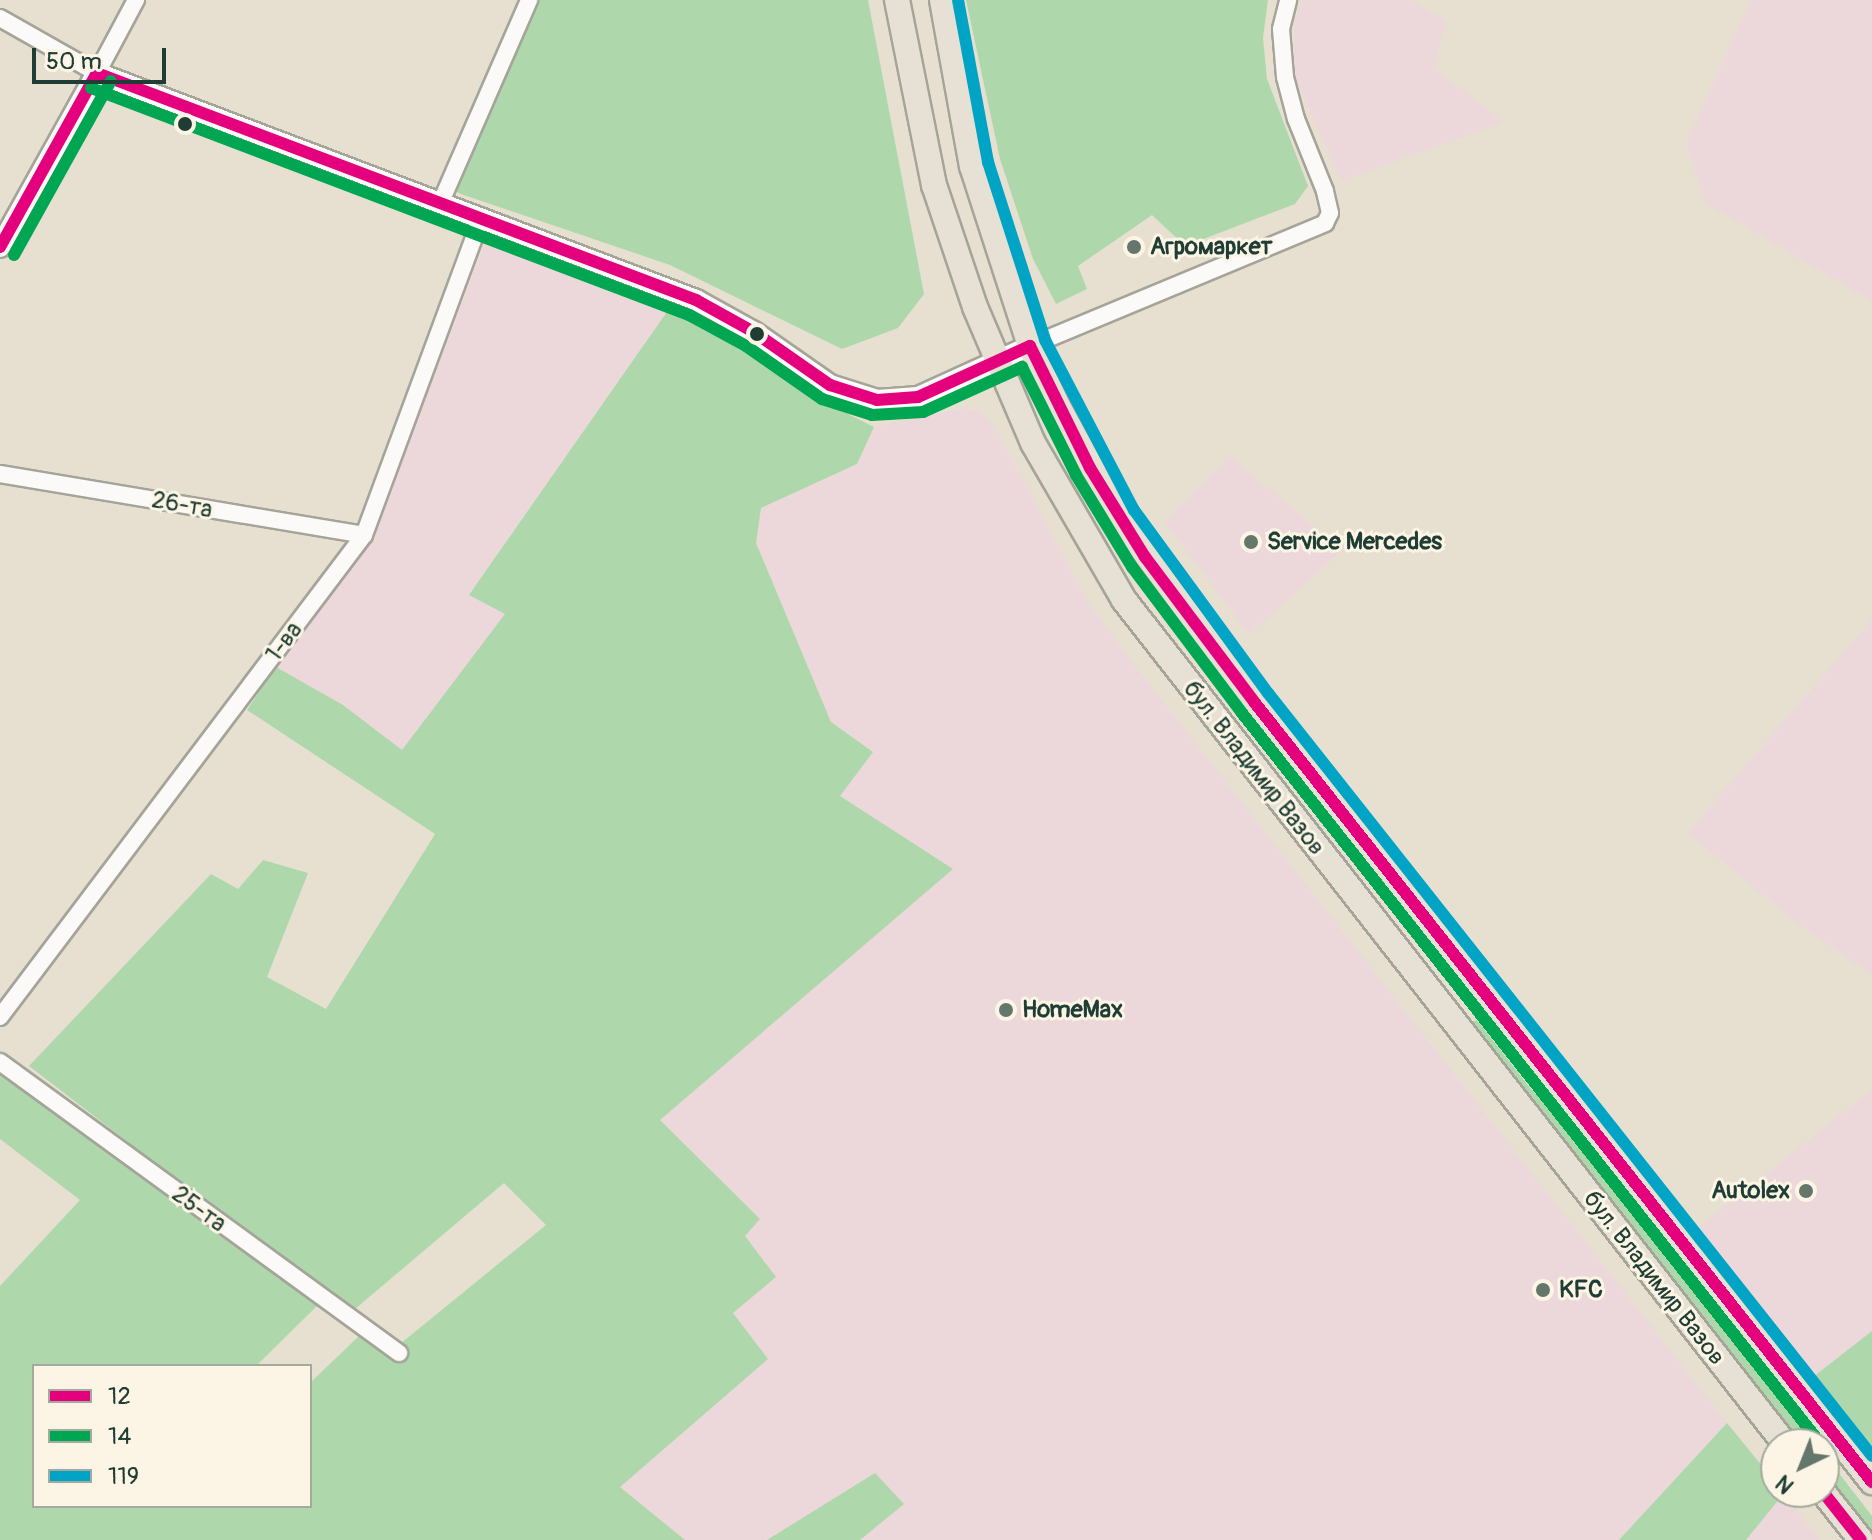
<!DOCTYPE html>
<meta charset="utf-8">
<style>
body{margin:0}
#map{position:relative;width:1872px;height:1540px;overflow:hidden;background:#e7e0d1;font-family:Pangolin,sans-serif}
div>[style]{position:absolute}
.built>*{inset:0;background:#ecd7db}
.green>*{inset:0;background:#afd7ac}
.roads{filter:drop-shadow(2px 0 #a4a499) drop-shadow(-2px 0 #a4a499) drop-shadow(0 2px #a4a499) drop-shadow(0 -2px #a4a499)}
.minor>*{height:16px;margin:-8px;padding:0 8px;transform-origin:8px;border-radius:8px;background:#fbfaf8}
.tertiary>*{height:20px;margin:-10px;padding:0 10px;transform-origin:10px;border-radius:10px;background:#fbfaf8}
.primary>*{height:24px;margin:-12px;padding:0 12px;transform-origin:12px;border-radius:12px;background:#e6e1d4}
.bus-1>*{height:12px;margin:-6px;padding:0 6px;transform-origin:6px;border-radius:6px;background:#e5007d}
.bus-2>*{height:12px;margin:-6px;padding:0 6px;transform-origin:6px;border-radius:6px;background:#00a651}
.bus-3>*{height:12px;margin:-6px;padding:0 6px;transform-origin:6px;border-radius:6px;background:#02a4c6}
.dots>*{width:22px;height:22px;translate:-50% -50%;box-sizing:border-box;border:4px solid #fcf5e5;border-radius:50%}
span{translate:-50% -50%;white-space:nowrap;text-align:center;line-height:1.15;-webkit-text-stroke:6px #fcf5e5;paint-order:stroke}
.poi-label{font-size:24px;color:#1f3d34;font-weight:700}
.left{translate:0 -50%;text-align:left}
.right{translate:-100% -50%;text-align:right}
.street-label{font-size:24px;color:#1f3d34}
.legend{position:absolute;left:32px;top:1364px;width:280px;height:144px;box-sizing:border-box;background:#fcf5e5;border:2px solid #a4ab9e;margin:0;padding:10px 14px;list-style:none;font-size:24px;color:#1f3d34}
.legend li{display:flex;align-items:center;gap:16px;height:40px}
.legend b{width:40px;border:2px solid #a4ab9e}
.north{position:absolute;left:1760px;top:1428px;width:80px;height:80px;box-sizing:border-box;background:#fcf5e5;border:2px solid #a4ab9e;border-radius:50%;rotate:223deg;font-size:22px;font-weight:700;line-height:32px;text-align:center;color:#1f3d34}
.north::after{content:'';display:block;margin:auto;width:28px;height:36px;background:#65766b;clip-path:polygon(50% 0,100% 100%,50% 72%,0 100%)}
.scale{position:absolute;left:32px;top:48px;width:134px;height:36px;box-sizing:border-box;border:4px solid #1f3d34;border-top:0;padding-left:10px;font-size:24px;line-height:28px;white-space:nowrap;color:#1f3d34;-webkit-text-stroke:6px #fcf5e5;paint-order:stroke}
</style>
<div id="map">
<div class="built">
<div style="clip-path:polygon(1302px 0,1411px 0,1446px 21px,1434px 69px,1504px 122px,1341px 181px,1294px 75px,1295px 19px)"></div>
<div style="clip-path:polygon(1751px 0,1872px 0,1872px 301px,1705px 203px,1686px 143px)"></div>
<div style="clip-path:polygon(487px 238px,670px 307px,469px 594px,506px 614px,402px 750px,343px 705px,276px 667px,371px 541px)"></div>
<div style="clip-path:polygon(965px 408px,981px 412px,994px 426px,1087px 601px,1131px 661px,1727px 1423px,1619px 1540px,860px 1540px,903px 1504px,875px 1473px,767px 1540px,685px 1540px,620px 1487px,768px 1359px,733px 1313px,744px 1236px,760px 1219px,660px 1120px,952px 870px,840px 796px,873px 751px,831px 722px,756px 543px,761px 508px,857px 465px,874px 427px)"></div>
<div style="clip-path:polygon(1229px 456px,1343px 550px,1249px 634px,1164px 521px)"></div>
<div style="clip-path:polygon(1872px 619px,1872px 975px,1792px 919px,1688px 833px)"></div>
<div style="clip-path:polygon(1872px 1090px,1872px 1331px,1813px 1377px,1696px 1229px)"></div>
<div style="clip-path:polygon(1784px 1493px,1819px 1540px,1746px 1540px)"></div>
</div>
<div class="green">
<div style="clip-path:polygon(535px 0,868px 0,924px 294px,898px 328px,842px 349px,670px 265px,458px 193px,453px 186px)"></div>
<div style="clip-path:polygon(966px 0,1268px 0,1263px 38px,1267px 79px,1308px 186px,1295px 204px,1185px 246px,1152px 215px,1078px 266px,1087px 289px,1056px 304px,1033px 259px,1000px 159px)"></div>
<div style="clip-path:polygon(671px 306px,734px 343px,810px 395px,874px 427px,857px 464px,761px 508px,756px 543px,831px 722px,873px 752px,840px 796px,953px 869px,660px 1120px,760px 1219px,745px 1236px,776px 1277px,733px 1313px,768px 1359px,620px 1487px,685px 1540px,0 1540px,0 1286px,80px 1200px,0 1139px,0 1062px,321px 1302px,256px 1366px,34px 1366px,34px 1506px,310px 1506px,310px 1383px,361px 1334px,400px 1344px,546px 1225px,504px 1183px,355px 1309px,247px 1234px,29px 1066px,211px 874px,238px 889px,263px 860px,308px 873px,267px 977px,326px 1009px,435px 834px,247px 710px,276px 667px,343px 705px,402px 750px,505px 614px,469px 595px)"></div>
<div style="clip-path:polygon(1477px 1020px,1530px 1088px,1571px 1128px,1816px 1444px,1800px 1444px,1469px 1023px)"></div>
<div style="clip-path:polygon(1872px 1331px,1872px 1451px,1813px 1377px)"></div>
<div style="clip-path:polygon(1727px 1423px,1776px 1483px,1776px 1492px,1784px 1493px,1746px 1540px,1619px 1540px)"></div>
<div style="clip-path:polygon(1824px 1454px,1872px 1516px,1872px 1537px,1824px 1475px)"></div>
<div style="clip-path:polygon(875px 1473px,904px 1504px,860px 1540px,767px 1540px)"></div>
</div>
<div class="roads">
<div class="minor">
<div style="left:0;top:18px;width:112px;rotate:29.6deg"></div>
<div style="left:97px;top:73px;width:83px;rotate:-61.9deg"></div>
<div style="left:440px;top:204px;width:223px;rotate:-66.4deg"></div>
<div style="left:1030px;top:346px;width:320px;rotate:-22.6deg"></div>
<div style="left:1325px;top:223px;width:11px;rotate:-63deg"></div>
<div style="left:1330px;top:213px;width:23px;rotate:-103deg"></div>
<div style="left:1325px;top:191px;width:78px;rotate:-111.9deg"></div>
<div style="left:1296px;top:119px;width:43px;rotate:-104.7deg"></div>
<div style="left:1285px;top:77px;width:48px;rotate:-94.8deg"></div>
<div style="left:1281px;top:29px;width:30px;rotate:-76deg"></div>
<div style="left:0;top:474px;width:369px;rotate:9.5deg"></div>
<div style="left:0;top:1017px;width:604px;rotate:-52.94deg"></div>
<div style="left:364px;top:535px;width:337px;rotate:-69.7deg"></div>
<div style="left:0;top:1062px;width:494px;rotate:36.1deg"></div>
</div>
<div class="tertiary">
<div style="left:0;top:247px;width:199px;rotate:-60.9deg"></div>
<div style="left:97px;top:73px;width:641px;rotate:20.75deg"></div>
<div style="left:696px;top:300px;width:66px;rotate:28.9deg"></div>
<div style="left:754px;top:332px;width:93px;rotate:34.9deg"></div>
<div style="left:830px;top:385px;width:49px;rotate:17.7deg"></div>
<div style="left:877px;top:400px;width:41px;rotate:-4.2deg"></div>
<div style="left:918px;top:397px;width:123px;rotate:-24.5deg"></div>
</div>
<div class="primary">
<div style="left:897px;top:0;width:189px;rotate:78.7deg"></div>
<div style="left:934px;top:185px;width:129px;rotate:71.4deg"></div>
<div style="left:975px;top:307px;width:148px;rotate:66.9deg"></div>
<div style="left:1033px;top:443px;width:181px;rotate:59.9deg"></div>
<div style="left:1124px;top:600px;width:1072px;rotate:51.93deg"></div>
<div style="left:942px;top:0;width:169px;rotate:79.8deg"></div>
<div style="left:972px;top:166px;width:189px;rotate:72.1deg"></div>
<div style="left:1030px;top:346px;width:64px;rotate:65deg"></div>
<div style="left:1057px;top:404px;width:131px;rotate:61.3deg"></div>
<div style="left:1120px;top:519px;width:228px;rotate:53.7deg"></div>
<div style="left:1255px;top:703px;width:994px;rotate:51.62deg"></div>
<div style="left:1823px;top:1492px;width:61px;rotate:51.6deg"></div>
</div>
</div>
<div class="bus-1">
<div style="left:97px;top:73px;width:641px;rotate:20.75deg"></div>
<div style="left:696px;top:300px;width:66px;rotate:28.9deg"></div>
<div style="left:754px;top:332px;width:93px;rotate:34.9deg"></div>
<div style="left:830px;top:385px;width:49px;rotate:17.7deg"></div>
<div style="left:877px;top:400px;width:41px;rotate:-4.2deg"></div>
<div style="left:918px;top:397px;width:123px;rotate:-24.5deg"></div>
<div style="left:1030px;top:346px;width:136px;rotate:63.8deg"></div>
<div style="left:1090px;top:468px;width:105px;rotate:58.3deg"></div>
<div style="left:1145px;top:557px;width:183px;rotate:53deg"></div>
<div style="left:1255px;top:703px;width:994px;rotate:51.62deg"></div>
<div style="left:0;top:247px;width:199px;rotate:-60.9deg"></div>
<div style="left:1823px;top:1492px;width:61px;rotate:51.6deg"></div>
</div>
<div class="bus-2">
<div style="left:91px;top:88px;width:640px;rotate:20.79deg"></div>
<div style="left:689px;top:315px;width:65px;rotate:28.5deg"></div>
<div style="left:746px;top:346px;width:93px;rotate:34.9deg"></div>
<div style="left:822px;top:399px;width:52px;rotate:17.7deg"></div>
<div style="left:872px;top:415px;width:51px;rotate:-3.4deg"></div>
<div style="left:923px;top:412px;width:109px;rotate:-24.4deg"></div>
<div style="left:1022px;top:367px;width:121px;rotate:63.4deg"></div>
<div style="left:1076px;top:475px;width:108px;rotate:58.7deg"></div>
<div style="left:1132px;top:567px;width:183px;rotate:53deg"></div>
<div style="left:1242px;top:713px;width:933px;rotate:51.62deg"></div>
<div style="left:14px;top:255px;width:199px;rotate:-60.9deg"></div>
</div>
<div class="bus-3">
<div style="left:958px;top:0;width:165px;rotate:79.5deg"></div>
<div style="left:988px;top:162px;width:187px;rotate:72.2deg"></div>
<div style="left:1045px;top:340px;width:192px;rotate:62.4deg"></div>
<div style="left:1134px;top:510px;width:227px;rotate:53.8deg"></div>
<div style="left:1268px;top:693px;width:973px;rotate:51.63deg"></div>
</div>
<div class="dots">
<div style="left:185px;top:124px;background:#1f3d34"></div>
<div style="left:1134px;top:247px;background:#65766b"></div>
<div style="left:757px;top:334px;background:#1f3d34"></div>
<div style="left:1251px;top:542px;background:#65766b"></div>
<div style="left:1006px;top:1010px;background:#65766b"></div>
<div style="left:1806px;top:1191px;background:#65766b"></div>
<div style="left:1543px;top:1290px;background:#65766b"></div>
</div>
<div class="poi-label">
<span class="left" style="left:1150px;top:247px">Агромаркет</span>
<span class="left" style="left:1267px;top:542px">Service Mercedes</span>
<span class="left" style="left:1022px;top:1010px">HomeMax</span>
<span class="right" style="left:1790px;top:1191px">Autolex</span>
<span class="left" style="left:1559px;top:1290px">KFC</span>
</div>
<div class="street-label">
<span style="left:182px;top:505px;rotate:10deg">26-та</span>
<span style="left:284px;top:642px;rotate:-53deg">1-ва</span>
<span style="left:1254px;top:768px;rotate:52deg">бул. Владимир Вазов</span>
<span style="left:199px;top:1209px;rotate:36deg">25-та</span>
<span style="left:1654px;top:1278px;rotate:52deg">бул. Владимир Вазов</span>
</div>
<ul class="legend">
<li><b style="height:10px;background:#e5007d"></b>12</li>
<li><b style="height:10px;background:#00a651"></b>14</li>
<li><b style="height:10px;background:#02a4c6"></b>119</li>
</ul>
<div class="north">N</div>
<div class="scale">50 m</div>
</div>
